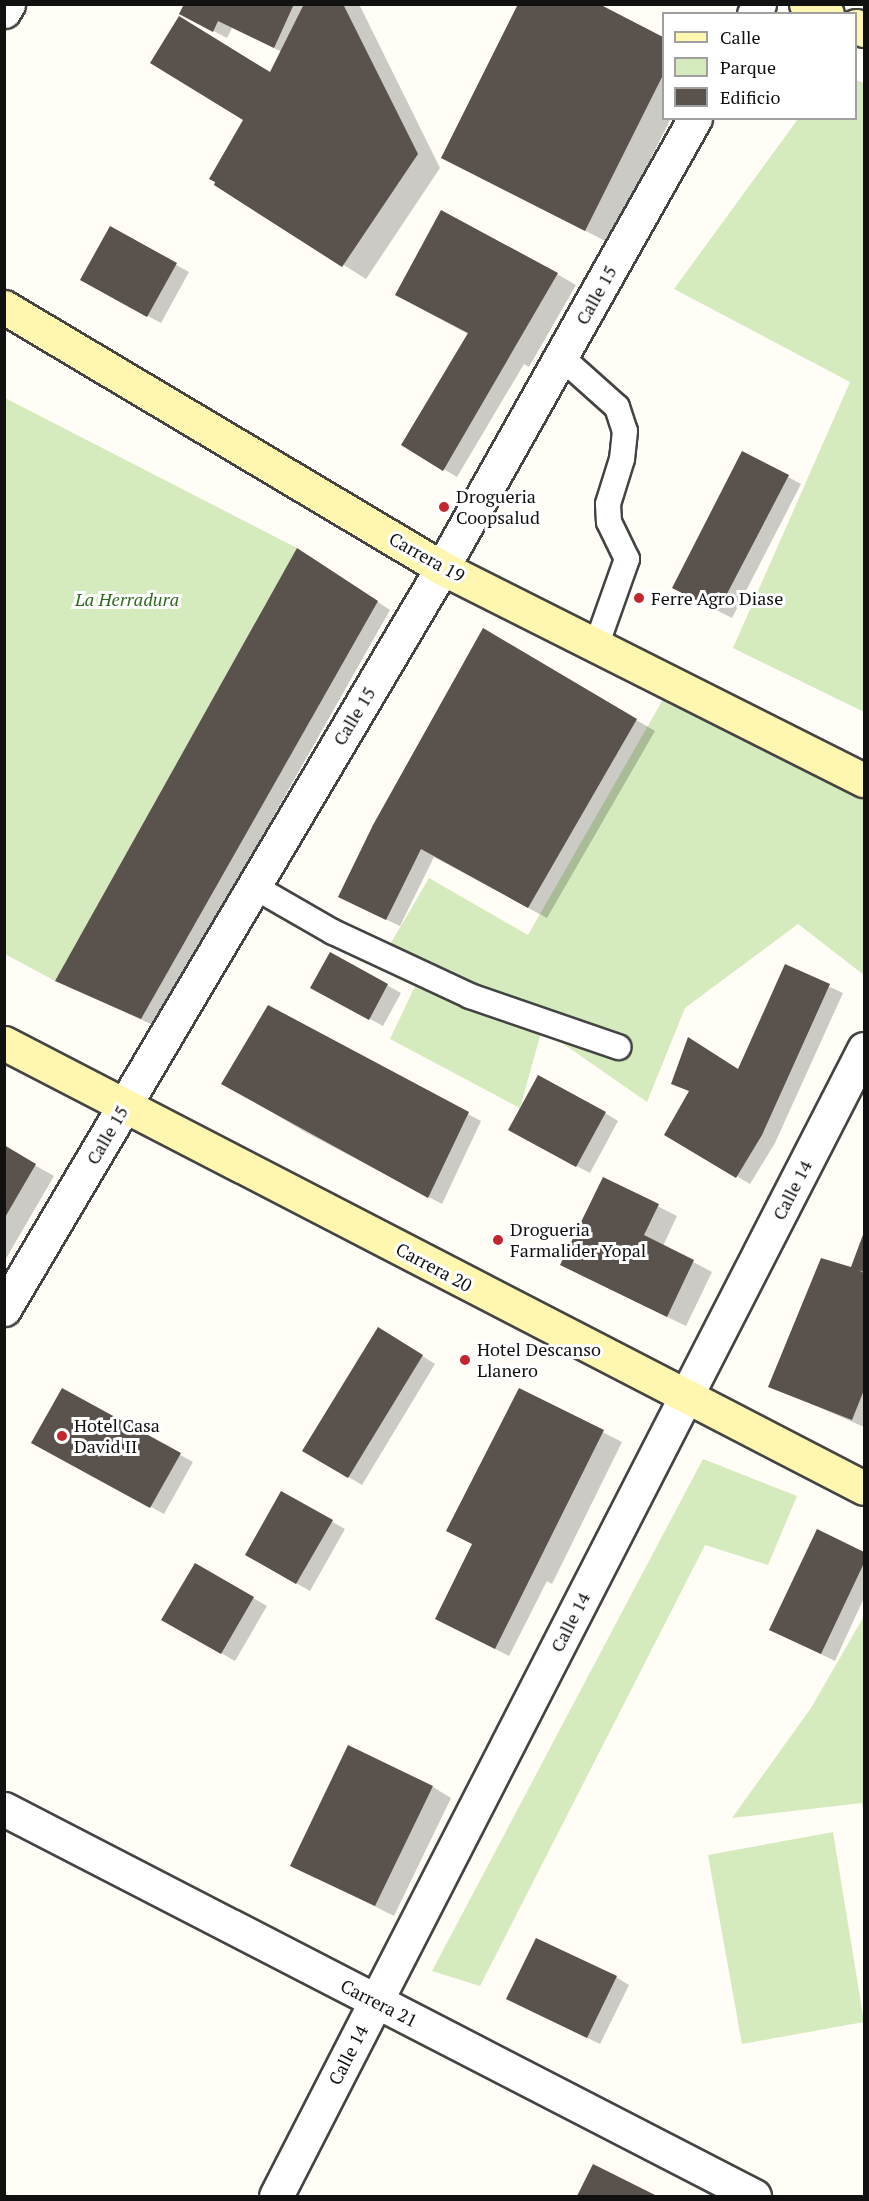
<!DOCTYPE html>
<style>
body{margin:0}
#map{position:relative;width:869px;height:2201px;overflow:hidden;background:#fffdf5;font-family:"PT Serif",serif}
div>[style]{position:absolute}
.green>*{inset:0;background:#d5ebbd}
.shadow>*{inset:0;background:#0003}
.building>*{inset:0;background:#5a524d}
.roads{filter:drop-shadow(2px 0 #444) drop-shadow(-2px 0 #444) drop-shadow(0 2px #444) drop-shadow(0 -2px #444)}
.lane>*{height:24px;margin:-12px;padding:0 12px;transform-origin:12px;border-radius:12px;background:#fff}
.street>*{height:33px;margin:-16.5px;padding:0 16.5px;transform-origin:16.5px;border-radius:16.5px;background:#fff}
.secondary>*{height:33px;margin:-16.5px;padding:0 16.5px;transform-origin:16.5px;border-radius:16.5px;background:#fff6b0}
.dots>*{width:16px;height:16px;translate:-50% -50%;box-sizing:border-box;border:3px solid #fff;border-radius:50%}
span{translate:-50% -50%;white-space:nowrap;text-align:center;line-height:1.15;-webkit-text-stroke:6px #fff;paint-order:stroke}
.street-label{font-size:18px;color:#111}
.poi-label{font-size:18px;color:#111}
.left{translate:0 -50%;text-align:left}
.park-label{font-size:18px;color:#2f6b1f;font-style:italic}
.frame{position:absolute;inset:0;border:6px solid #111;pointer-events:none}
.legend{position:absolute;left:662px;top:12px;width:195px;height:108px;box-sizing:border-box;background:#fff;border:2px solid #a0a0a0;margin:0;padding:8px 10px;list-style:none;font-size:18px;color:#111}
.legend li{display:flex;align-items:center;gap:12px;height:30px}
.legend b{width:30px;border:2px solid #a0a0a0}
</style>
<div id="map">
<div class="green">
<div style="clip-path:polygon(856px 80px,864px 83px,864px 712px,733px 648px,850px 382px,674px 289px,798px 119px,856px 118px)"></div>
<div style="clip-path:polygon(5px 398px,297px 548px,55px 981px,5px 954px)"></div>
<div style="clip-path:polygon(669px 689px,864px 785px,864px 975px,798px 924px,685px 1008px,647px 1102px,542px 1029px,520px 1108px,390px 1039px,417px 982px,385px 953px,429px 878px,528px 935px)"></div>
<div style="clip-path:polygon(703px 1459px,797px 1496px,768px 1565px,705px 1545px,480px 1986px,432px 1971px)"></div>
<div style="clip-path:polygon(864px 1616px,864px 1816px,862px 1803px,732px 1818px,811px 1708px)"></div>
<div style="clip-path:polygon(833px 1832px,864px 2022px,742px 2044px,708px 1855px)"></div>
</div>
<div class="shadow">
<div style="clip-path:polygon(185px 4px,359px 4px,440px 168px,366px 279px,216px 185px,282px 52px,232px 28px,227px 38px,194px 21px)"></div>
<div style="clip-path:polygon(596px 4px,664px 39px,664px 118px,671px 118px,609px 243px,443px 157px)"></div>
<div style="clip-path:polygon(110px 228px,189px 272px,161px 323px,95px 288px)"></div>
<div style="clip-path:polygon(557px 274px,576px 285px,529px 367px,524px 364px,457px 477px,403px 445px,468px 334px,416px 306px)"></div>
<div style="clip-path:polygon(788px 477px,801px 484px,732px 618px,687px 595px)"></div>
<div style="clip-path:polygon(311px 557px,390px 610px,155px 1026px,57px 981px)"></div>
<div style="clip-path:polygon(483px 630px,655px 731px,547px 918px,434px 857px,400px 926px,353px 904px)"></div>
<div style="clip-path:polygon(330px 954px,401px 993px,383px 1026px,312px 987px)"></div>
<div style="clip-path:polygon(785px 966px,843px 993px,775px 1143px,750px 1184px,666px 1134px,690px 1092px,673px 1083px,739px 1070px)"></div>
<div style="clip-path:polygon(223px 1083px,468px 1114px,481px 1121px,442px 1204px,305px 1132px)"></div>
<div style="clip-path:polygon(605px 1113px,618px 1121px,590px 1173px,523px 1138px)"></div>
<div style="clip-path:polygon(4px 1148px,54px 1176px,4px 1262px)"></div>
<div style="clip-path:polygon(604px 1179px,677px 1216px,663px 1246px,712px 1272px,686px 1326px,581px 1275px)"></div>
<div style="clip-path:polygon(864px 1235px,864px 1427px,770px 1386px,852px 1269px)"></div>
<div style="clip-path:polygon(391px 1336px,435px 1364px,362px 1485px,304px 1450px)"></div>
<div style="clip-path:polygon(62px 1390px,193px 1462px,164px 1514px,46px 1450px)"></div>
<div style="clip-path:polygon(520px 1390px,622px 1442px,552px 1584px,547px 1581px,509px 1656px,450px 1626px)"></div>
<div style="clip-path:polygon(281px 1493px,345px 1529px,310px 1591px,247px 1555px)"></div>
<div style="clip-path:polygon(818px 1531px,864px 1553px,864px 1598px,835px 1661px,785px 1637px)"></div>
<div style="clip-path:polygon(195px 1565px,267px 1606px,235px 1661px,163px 1620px)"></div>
<div style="clip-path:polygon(433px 1787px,451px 1798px,394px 1916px,292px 1865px)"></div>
<div style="clip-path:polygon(616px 1977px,629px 1985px,600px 2044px,521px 2006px)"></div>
<div style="clip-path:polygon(594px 2166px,654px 2196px,579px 2196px)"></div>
</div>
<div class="building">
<div style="clip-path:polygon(184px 4px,294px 4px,274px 48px,218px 21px,213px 32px,179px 14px)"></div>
<div style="clip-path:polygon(304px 4px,343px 4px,418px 154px,342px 267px,214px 185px,215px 182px,209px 179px,243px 120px,150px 63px,179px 16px,270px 72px)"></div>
<div style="clip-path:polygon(518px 4px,599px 4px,663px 37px,663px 75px,585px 231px,441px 158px)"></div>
<div style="clip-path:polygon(441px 210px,558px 273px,443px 471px,401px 445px,468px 333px,395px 295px)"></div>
<div style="clip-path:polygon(110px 226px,177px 263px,147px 317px,80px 280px)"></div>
<div style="clip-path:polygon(742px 451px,789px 475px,718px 611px,672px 588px)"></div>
<div style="clip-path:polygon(297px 548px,378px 601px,141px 1019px,55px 981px)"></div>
<div style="clip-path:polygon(483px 628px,637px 719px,528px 908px,421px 849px,386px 920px,338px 897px,373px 825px)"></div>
<div style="clip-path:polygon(330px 952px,388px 984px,369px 1020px,310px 988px)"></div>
<div style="clip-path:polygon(785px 964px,830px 984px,762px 1135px,736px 1178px,664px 1135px,689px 1091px,671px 1084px,688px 1037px,738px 1069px)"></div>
<div style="clip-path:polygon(268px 1005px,469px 1112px,428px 1198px,221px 1084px)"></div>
<div style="clip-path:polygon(538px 1075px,606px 1112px,576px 1167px,508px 1130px)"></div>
<div style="clip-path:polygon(4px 1145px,36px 1164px,4px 1219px)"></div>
<div style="clip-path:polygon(603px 1177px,659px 1204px,644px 1235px,694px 1260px,667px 1317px,560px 1265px)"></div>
<div style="clip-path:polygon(864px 1232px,864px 1272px,858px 1270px,864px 1273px,864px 1390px,852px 1420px,768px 1387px,821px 1258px,851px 1267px)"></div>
<div style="clip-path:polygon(378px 1327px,423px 1355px,348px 1478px,302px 1451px)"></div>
<div style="clip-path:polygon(62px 1388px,181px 1453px,150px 1508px,31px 1443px)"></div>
<div style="clip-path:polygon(519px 1388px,604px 1430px,495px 1649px,435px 1619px,472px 1544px,446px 1531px)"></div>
<div style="clip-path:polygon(281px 1491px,333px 1520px,296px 1584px,245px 1555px)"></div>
<div style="clip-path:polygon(817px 1529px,864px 1552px,864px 1563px,821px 1654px,769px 1630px)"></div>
<div style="clip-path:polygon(195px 1563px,254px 1597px,221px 1654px,161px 1620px)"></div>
<div style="clip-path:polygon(348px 1745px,433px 1786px,375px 1906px,290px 1866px)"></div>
<div style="clip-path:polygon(536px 1938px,617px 1976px,587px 2038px,506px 1999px)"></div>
<div style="clip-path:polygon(593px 2164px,657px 2196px,577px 2196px)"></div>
</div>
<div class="roads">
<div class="lane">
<div style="left:561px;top:357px;width:75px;rotate:41.8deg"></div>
<div style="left:617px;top:407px;width:25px;rotate:72deg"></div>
<div style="left:625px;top:431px;width:28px;rotate:96deg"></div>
<div style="left:622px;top:459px;width:47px;rotate:107.3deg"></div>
<div style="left:608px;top:504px;width:18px;rotate:87deg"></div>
<div style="left:609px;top:522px;width:41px;rotate:64.1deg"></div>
<div style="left:627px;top:559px;width:92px;rotate:109.6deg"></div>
<div style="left:253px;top:886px;width:92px;rotate:29.9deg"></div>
<div style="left:333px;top:932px;width:151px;rotate:25deg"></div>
<div style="left:470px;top:996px;width:157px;rotate:19deg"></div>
</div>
<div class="street">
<div style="left:4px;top:11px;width:8px;rotate:-60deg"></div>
<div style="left:754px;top:14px;width:11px;rotate:-63deg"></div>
<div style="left:4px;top:1309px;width:861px;rotate:-59.41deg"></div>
<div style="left:442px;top:568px;width:516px;rotate:-60.65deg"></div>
<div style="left:4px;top:1809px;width:844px;rotate:27.29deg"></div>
<div style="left:276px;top:2196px;width:1289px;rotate:-62.86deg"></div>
</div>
<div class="secondary">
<div style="left:806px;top:4px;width:23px;rotate:25deg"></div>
<div style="left:856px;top:26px;width:9px;rotate:27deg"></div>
<div style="left:4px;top:307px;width:510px;rotate:30.79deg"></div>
<div style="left:442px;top:568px;width:472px;rotate:26.7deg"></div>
<div style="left:4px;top:1043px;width:968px;rotate:27.36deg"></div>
</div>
</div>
<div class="dots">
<div style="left:444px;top:507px;background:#c4262e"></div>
<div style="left:639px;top:598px;background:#c4262e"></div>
<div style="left:498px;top:1240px;background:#c4262e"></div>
<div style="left:465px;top:1360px;background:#c4262e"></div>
<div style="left:62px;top:1436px;background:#c4262e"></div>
</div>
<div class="street-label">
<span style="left:596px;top:295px;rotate:-61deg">Calle 15</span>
<span style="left:427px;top:557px;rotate:29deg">Carrera 19</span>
<span style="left:354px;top:716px;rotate:-59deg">Calle 15</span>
<span style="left:107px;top:1135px;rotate:-60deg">Calle 15</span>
<span style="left:792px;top:1190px;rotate:-63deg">Calle 14</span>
<span style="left:434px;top:1267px;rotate:28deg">Carrera 20</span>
<span style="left:570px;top:1622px;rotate:-63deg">Calle 14</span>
<span style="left:379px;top:2003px;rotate:27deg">Carrera 21</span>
<span style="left:348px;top:2055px;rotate:-63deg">Calle 14</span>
</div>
<div class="poi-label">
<span class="left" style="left:456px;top:507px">Drogueria<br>Coopsalud</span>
<span class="left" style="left:651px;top:598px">Ferre Agro Diase</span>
<span class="left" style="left:510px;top:1240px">Drogueria<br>Farmalider Yopal</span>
<span class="left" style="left:477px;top:1360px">Hotel Descanso<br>Llanero</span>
<span class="left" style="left:74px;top:1436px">Hotel Casa<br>David II</span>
</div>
<div class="park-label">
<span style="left:127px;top:599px">La Herradura</span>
</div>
<div class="frame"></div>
<ul class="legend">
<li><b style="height:8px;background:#fff6b0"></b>Calle</li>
<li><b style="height:16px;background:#d5ebbd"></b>Parque</li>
<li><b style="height:16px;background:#5a524d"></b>Edificio</li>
</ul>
</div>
